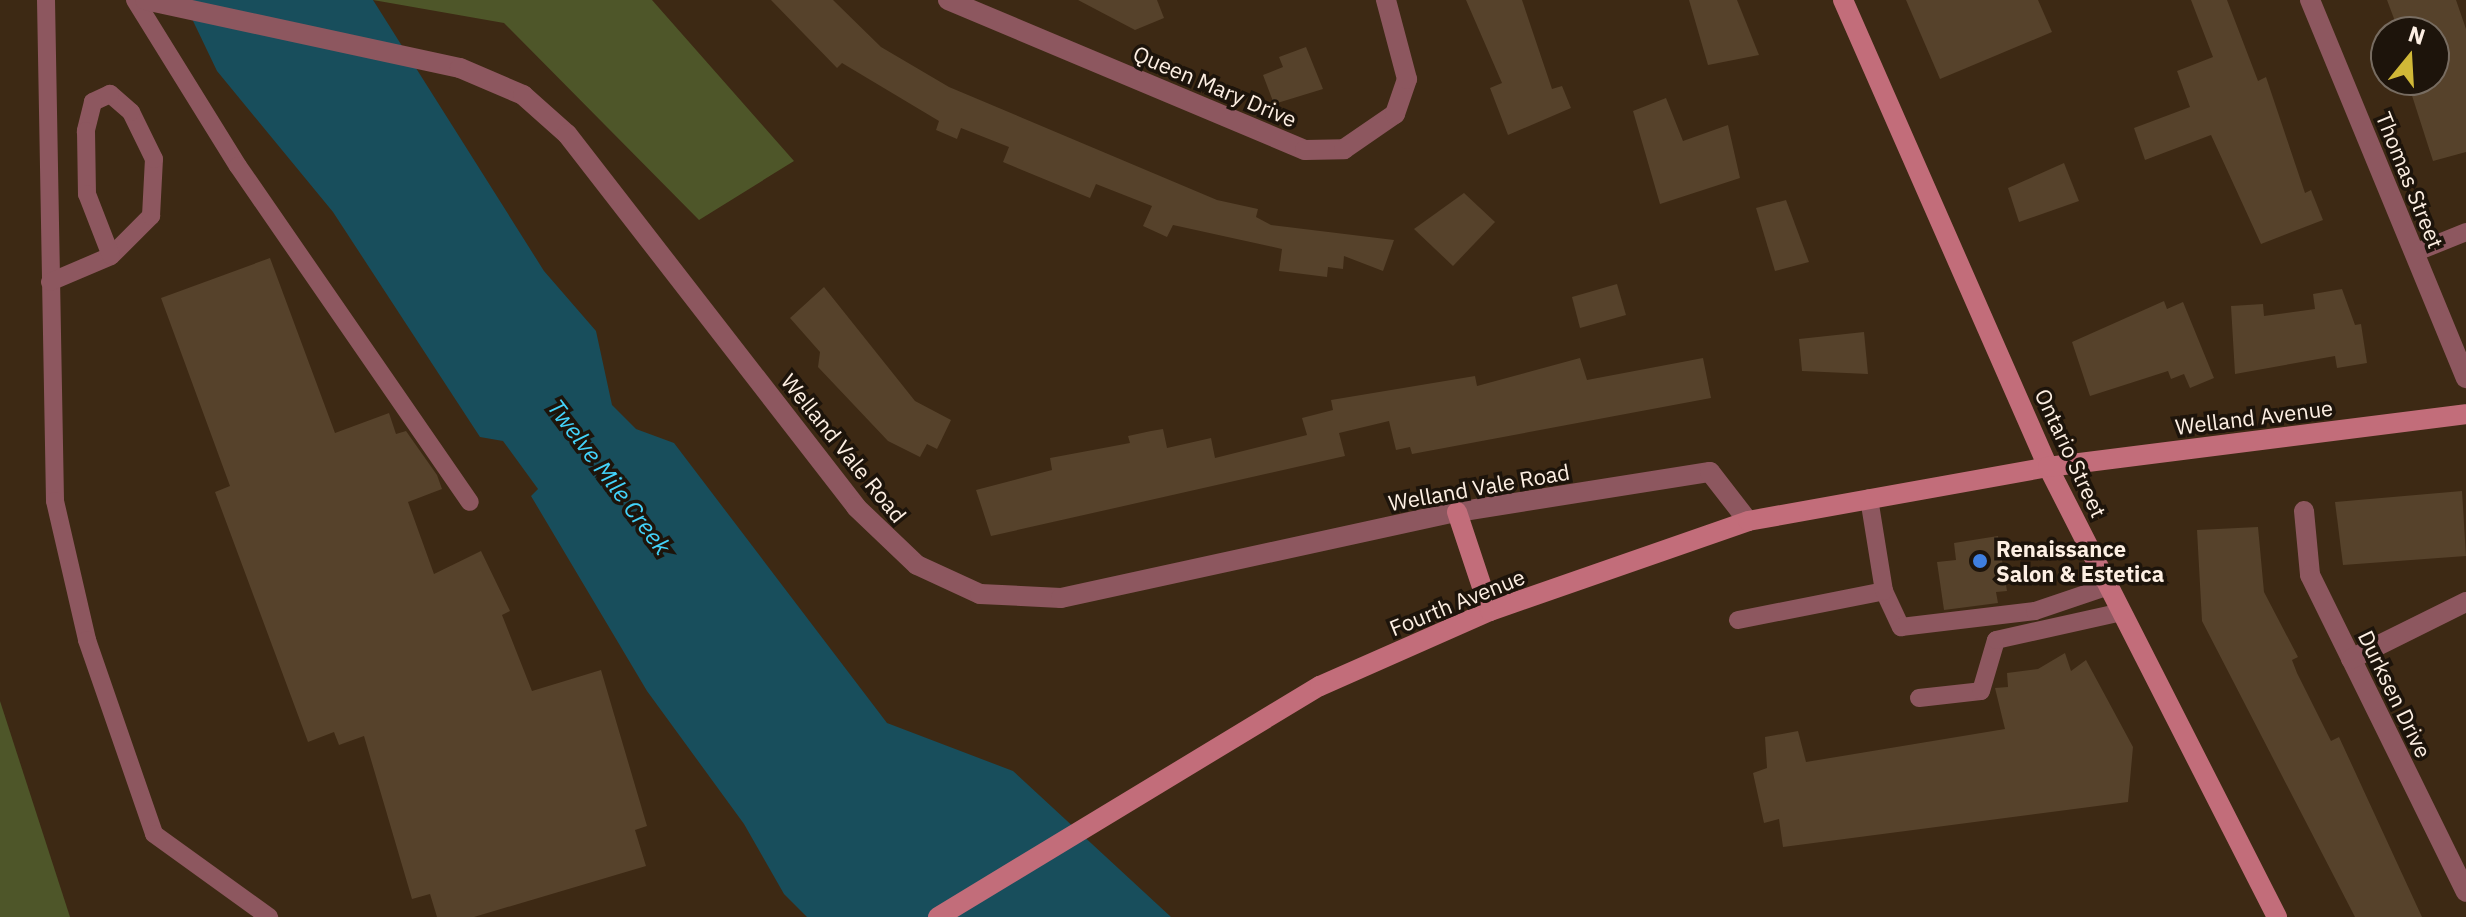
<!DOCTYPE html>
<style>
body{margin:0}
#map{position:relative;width:2466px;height:917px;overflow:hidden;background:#3d2914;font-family:"IBM Plex Sans",sans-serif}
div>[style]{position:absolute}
.green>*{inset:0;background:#4e5629}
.water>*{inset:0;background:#184e5c}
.building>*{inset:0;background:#56422b}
.service>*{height:18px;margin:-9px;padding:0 9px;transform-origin:9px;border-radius:9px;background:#8d575f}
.minor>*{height:20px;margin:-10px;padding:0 10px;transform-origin:10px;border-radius:10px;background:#8d575f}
.secondary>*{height:20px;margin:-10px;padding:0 10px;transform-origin:10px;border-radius:10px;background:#c26d7a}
.dots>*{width:22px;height:22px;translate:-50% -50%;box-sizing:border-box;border:4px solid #1d140b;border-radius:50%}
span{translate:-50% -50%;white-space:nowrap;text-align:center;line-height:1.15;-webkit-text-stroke:7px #1d140b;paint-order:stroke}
.street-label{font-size:22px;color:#fdefe3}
.poi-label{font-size:22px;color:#fdefe3;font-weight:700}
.left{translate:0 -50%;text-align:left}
.water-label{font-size:24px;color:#43d3fa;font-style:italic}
.north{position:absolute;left:2370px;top:16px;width:80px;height:80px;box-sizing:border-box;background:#1d140b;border:2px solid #776c61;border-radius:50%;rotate:18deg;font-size:22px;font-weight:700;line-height:32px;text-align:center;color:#fdefe3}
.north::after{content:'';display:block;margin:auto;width:28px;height:36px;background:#d0b837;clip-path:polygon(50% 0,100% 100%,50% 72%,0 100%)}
</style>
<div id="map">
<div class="green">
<div style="clip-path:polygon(373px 0,652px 0,794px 161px,699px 220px,504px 23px)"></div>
<div style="clip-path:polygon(0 701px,70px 917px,0 917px)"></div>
</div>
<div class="water">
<div style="clip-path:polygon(183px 0,373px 0,544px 271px,596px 331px,612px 405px,636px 429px,674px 443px,887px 723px,1013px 771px,1171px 917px,807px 917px,784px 894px,744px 824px,647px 691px,531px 496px,538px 489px,503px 441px,480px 437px,333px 212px,217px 71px)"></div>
</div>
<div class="building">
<div style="clip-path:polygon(771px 0,833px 0,881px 47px,949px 87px,1217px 200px,1258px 209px,1256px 217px,1271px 225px,1394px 240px,1383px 271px,1344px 256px,1343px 269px,1328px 267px,1327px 277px,1279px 271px,1282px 249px,1173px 225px,1167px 237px,1143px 226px,1152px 206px,1096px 184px,1090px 198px,1003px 162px,1009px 147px,961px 128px,957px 139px,936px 130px,939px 121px,842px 63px,837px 68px)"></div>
<div style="clip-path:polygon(1078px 0,1157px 0,1164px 18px,1135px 30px)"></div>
<div style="clip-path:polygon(1466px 0,1522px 0,1552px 89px,1562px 86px,1571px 108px,1508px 135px,1490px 88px,1502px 83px)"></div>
<div style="clip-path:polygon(1689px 0,1737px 0,1759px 55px,1708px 65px)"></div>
<div style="clip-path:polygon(1906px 0,2038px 0,2052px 32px,1940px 79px)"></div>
<div style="clip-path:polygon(2191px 0,2227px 0,2258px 81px,2266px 77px,2305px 193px,2311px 190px,2323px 220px,2261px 244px,2211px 135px,2145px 160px,2134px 128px,2190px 107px,2177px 71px,2213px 57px)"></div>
<div style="clip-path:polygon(2387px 0,2456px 0,2466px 29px,2466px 152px,2433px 161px,2407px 80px,2434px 80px,2434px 32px,2399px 32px)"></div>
<div style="clip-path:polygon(1306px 47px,1323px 89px,1274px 104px,1263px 75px,1283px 67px,1279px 57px)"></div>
<div style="clip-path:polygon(1666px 98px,1683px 141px,1728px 125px,1740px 178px,1660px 204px,1633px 111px)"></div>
<div style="clip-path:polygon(2064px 163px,2079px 201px,2019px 222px,2008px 188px)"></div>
<div style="clip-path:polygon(1464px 193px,1495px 222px,1453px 266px,1414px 229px)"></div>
<div style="clip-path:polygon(1786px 200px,1809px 262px,1775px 271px,1756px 208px)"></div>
<div style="clip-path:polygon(270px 258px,335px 433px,389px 413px,396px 434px,406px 431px,437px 475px,442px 489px,408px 502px,434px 574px,481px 551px,510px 611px,502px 615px,532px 691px,601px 670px,647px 826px,635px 830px,646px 866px,474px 917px,437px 917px,430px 894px,412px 899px,364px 736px,339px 745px,334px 732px,308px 742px,215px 492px,230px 486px,161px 298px)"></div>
<div style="clip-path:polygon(1617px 284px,1626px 315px,1580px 328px,1572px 297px)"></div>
<div style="clip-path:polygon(824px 287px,915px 401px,951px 420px,937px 449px,927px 444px,920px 457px,888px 441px,818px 367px,820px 352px,790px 318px)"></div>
<div style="clip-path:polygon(2342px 289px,2355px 325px,2361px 324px,2367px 363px,2337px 368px,2335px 356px,2235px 374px,2231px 306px,2263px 304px,2264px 316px,2315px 309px,2313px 294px)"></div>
<div style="clip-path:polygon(2164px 301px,2167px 309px,2183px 302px,2214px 378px,2190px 388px,2184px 374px,2171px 379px,2168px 371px,2090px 396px,2072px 342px)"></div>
<div style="clip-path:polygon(1864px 332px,1868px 374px,1802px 371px,1799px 339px)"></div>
<div style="clip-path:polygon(1580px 358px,1587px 380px,1703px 358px,1711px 398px,1412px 454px,1410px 447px,1396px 450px,1389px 421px,1339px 433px,1345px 456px,991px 536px,976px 490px,1052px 470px,1050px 458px,1130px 443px,1128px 436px,1151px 431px,1163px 429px,1167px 448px,1211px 438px,1215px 458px,1307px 435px,1302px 418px,1333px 410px,1331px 400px,1475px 376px,1477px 386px)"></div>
<div style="clip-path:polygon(2462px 491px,2466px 556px,2343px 565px,2335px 502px)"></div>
<div style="clip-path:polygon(2258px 527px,2264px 592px,2298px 657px,2292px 660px,2297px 673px,2331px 741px,2339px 737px,2422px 917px,2355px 917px,2202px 621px,2197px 530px)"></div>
<div style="clip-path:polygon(1998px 536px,2007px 591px,1996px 592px,1998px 603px,1944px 610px,1937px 562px,1956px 560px,1954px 543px)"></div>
<div style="clip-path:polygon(2065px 653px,2071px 671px,2086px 660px,2133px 747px,2128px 802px,1783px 847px,1779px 819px,1764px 823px,1753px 773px,1767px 768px,1765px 737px,1798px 731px,1806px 762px,2005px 729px,1995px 688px,2008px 687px,2007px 673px,2038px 669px)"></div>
</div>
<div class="service">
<div style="left:46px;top:0;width:501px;rotate:88.97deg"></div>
<div style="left:55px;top:501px;width:143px;rotate:77deg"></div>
<div style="left:87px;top:640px;width:205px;rotate:70.9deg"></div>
<div style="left:154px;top:834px;width:142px;rotate:35.8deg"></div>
<div style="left:135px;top:0;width:195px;rotate:58.2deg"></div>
<div style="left:238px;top:166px;width:408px;rotate:55.4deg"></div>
<div style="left:2414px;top:253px;width:56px;rotate:-22deg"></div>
<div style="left:50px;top:282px;width:66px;rotate:-23.1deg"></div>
<div style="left:111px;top:256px;width:57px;rotate:-45deg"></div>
<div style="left:151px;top:216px;width:57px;rotate:-87deg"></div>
<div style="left:154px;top:159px;width:52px;rotate:-116.1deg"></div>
<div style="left:131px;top:112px;width:28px;rotate:-139deg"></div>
<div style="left:110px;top:94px;width:19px;rotate:155deg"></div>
<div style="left:93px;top:102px;width:30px;rotate:104deg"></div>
<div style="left:86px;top:131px;width:63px;rotate:89.1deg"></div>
<div style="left:87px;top:194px;width:66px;rotate:68.8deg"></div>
<div style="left:1884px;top:591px;width:40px;rotate:65deg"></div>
<div style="left:1901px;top:627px;width:135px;rotate:-6.8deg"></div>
<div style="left:2035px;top:611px;width:78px;rotate:-18.7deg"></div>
<div style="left:1738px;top:620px;width:149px;rotate:-11.2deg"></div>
<div style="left:1884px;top:591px;width:94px;rotate:-99.2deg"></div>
<div style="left:1919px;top:698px;width:62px;rotate:-6.4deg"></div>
<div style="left:1981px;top:691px;width:53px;rotate:-73.6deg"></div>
<div style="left:1996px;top:640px;width:129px;rotate:-12.5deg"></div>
</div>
<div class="minor">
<div style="left:145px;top:0;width:322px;rotate:12.2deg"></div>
<div style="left:460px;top:68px;width:69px;rotate:23.2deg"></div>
<div style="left:523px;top:95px;width:59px;rotate:41.6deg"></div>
<div style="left:567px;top:134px;width:472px;rotate:52.2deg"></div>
<div style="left:856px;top:507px;width:84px;rotate:43.6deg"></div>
<div style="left:917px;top:565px;width:69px;rotate:24.7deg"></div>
<div style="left:980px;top:594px;width:81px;rotate:2.8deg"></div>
<div style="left:1061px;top:598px;width:405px;rotate:-12.3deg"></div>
<div style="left:1457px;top:512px;width:256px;rotate:-9deg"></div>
<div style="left:1710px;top:472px;width:62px;rotate:52.2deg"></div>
<div style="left:948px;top:0;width:387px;rotate:22.8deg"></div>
<div style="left:1305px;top:150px;width:39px;rotate:-1deg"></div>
<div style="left:1344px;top:149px;width:62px;rotate:-34.5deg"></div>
<div style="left:1395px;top:114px;width:37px;rotate:-71deg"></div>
<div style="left:1407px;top:79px;width:82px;rotate:-104.9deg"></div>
<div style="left:2310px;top:0;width:409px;rotate:67.6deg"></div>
<div style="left:2304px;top:511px;width:64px;rotate:84.6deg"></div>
<div style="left:2310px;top:575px;width:353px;rotate:63.8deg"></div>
<div style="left:2351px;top:659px;width:128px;rotate:-26.4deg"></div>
</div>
<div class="secondary">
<div style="left:1843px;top:0;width:510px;rotate:66.3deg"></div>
<div style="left:2048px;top:467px;width:505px;rotate:63.03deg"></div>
<div style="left:1457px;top:512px;width:104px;rotate:71.6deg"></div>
<div style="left:938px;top:917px;width:446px;rotate:-31.2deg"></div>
<div style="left:1320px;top:686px;width:186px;rotate:-23.8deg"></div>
<div style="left:1490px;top:611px;width:273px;rotate:-19.2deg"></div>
<div style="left:1748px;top:521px;width:305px;rotate:-10.2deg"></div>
<div style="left:2048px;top:467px;width:421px;rotate:-7.2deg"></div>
</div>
<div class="dots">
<div style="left:1980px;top:561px;background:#3f7fe0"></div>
</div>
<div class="street-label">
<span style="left:1215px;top:86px;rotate:23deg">Queen Mary Drive</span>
<span style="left:2410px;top:180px;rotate:68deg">Thomas Street</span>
<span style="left:2254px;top:417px;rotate:-7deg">Welland Avenue</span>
<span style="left:844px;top:448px;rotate:51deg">Welland Vale Road</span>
<span style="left:2071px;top:453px;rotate:65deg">Ontario Street</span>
<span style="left:1479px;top:487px;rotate:-10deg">Welland Vale Road</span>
<span style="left:1457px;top:602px;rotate:-22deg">Fourth Avenue</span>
<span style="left:2395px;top:694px;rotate:64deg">Durksen Drive</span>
</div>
<div class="poi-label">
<span class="left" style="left:1996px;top:561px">Renaissance<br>Salon &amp; Estetica</span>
</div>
<div class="water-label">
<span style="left:609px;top:477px;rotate:53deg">Twelve Mile Creek</span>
</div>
<div class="north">N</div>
</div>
